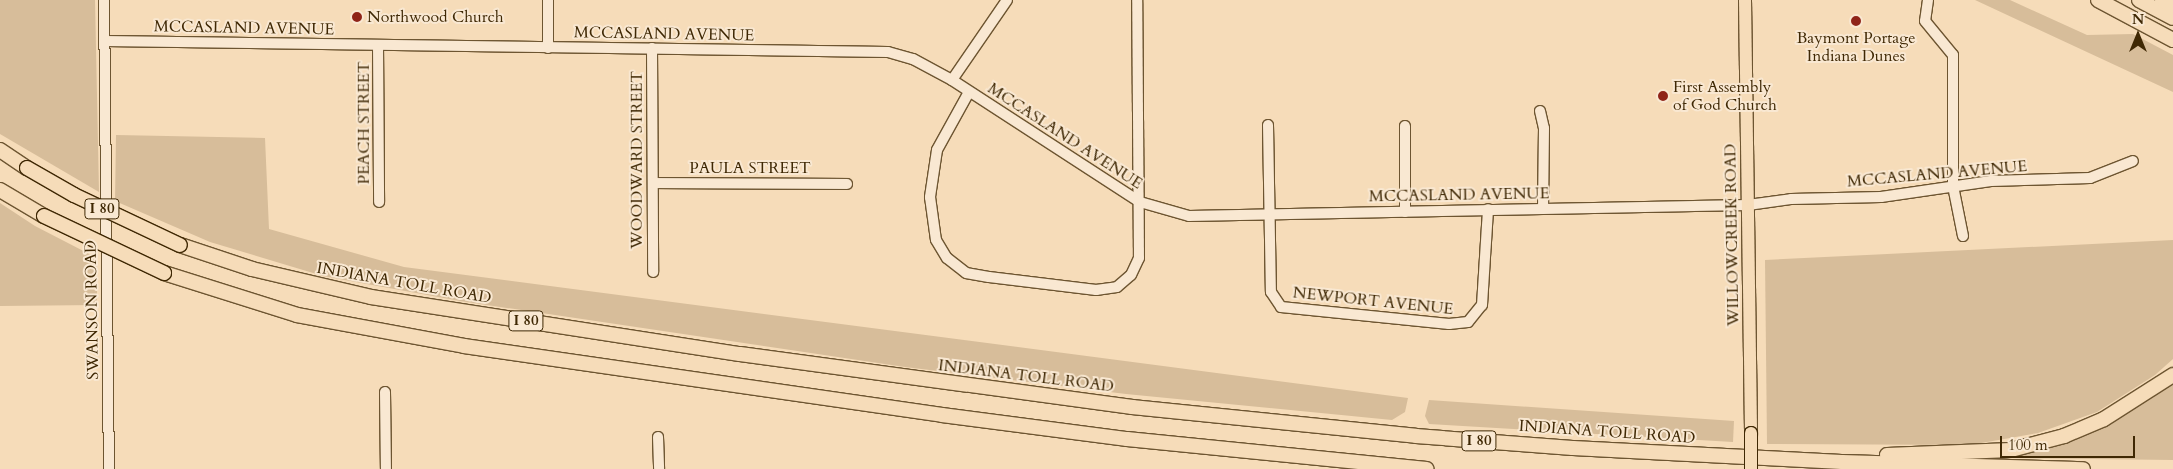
<!DOCTYPE html>
<style>
body{margin:0}
#map{position:relative;width:2173px;height:469px;overflow:hidden;background:#f6dcb9;font-family:Cardo,serif}
div>[style]{position:absolute}
.green>*{inset:0;background:#d7bd9a}
.roads{filter:drop-shadow(1px 0 #6d5531) drop-shadow(-1px 0 #6d5531) drop-shadow(0 1px #6d5531) drop-shadow(0 -1px #6d5531)}
.minor>*{height:10px;margin:-5px;padding:0 5px;transform-origin:5px;border-radius:5px;background:#f9e8d2}
.major>*{height:12px;margin:-6px;padding:0 6px;transform-origin:6px;border-radius:6px;background:#f6dcb9}
.highway>*{height:14px;margin:-7px;padding:0 7px;transform-origin:7px;border-radius:7px;background:#f6dcb9}
.bridges{filter:drop-shadow(1px 0 #3f2804) drop-shadow(-1px 0 #3f2804) drop-shadow(0 1px #3f2804) drop-shadow(0 -1px #3f2804)}
.major-bridge>*{height:12px;margin:-6px;padding:0 6px;transform-origin:6px;border-radius:6px;background:#f6dcb9}
.highway-bridge>*{height:14px;margin:-7px;padding:0 7px;transform-origin:7px;border-radius:7px;background:#f6dcb9}
.dots>*{width:14px;height:14px;translate:-50% -50%;box-sizing:border-box;border:2px solid #f9e8d2;border-radius:50%}
span{translate:-50% -50%;white-space:nowrap;text-align:center;line-height:1.15;-webkit-text-stroke:4px #f9e8d2;paint-order:stroke}
.shield-label span{padding:1px 4px;background:#f9e8d2;border:1px solid;border-radius:4px;-webkit-text-stroke-width:0}
.shield-label{font-size:15px;color:#3f2804;font-weight:700}
.poi-label{font-size:16px;color:#3f2804}
.left{translate:0 -50%;text-align:left}
.street-label{font-size:16px;color:#3f2804}
.north{position:absolute;left:2113px;top:10px;width:50px;height:50px;-webkit-text-stroke:4px #f9e8d2;paint-order:stroke;rotate:0deg;font-size:14px;font-weight:700;line-height:20px;text-align:center;color:#3f2804}
.north::after{content:'';display:block;margin:auto;width:18px;height:22px;background:#3f2804;clip-path:polygon(50% 0,100% 100%,50% 72%,0 100%)}
.scale{position:absolute;left:2000px;top:436px;width:135px;height:22px;box-sizing:border-box;border:2px solid #3f2804;border-top:0;padding-left:6px;font-size:15px;line-height:18px;white-space:nowrap;color:#3f2804;-webkit-text-stroke:4px #f9e8d2;paint-order:stroke}
</style>
<div id="map">
<div class="green">
<div style="clip-path:polygon(0 0,95px 0,99px 192px,0 134px)"></div>
<div style="clip-path:polygon(1975px 0,2010px 0,2087px 35px,2133px 34px,2173px 55px,2173px 92px)"></div>
<div style="clip-path:polygon(116px 135px,265px 138px,269px 229px,404px 267px,1408px 398px,1405px 412px,1392px 420px,1126px 394px,905px 367px,460px 301px,323px 276px,210px 242px,115px 201px)"></div>
<div style="clip-path:polygon(0 203px,35px 226px,97px 258px,97px 305px,0 306px)"></div>
<div style="clip-path:polygon(2173px 240px,2173px 359px,2155px 375px,2097px 412px,2038px 433px,1970px 445px,1767px 444px,1765px 260px)"></div>
<div style="clip-path:polygon(2173px 381px,2173px 460px,2006px 458px,2078px 436px,2118px 418px)"></div>
<div style="clip-path:polygon(1429px 400px,1734px 421px,1733px 442px,1429px 424px,1425px 416px)"></div>
</div>
<div class="roads">
<div class="minor">
<div style="left:104px;top:0;width:469px;rotate:89.4deg"></div>
<div style="left:548px;top:0;width:48px;rotate:90deg"></div>
<div style="left:1928px;top:0;width:21px;rotate:98deg"></div>
<div style="left:1925px;top:21px;width:44px;rotate:50.5deg"></div>
<div style="left:1953px;top:55px;width:131px;rotate:90deg"></div>
<div style="left:1953px;top:186px;width:51px;rotate:78.7deg"></div>
<div style="left:105px;top:41px;width:783px;rotate:0.8deg"></div>
<div style="left:888px;top:52px;width:26px;rotate:16deg"></div>
<div style="left:913px;top:59px;width:44px;rotate:28.3deg"></div>
<div style="left:952px;top:80px;width:224px;rotate:33deg"></div>
<div style="left:1140px;top:202px;width:51px;rotate:15.9deg"></div>
<div style="left:1189px;top:216px;width:559px;rotate:-1.13deg"></div>
<div style="left:1748px;top:205px;width:43px;rotate:-7.9deg"></div>
<div style="left:1791px;top:199px;width:90px;rotate:-1.3deg"></div>
<div style="left:1881px;top:197px;width:111px;rotate:-8.3deg"></div>
<div style="left:1991px;top:181px;width:99px;rotate:-1.7deg"></div>
<div style="left:2090px;top:178px;width:46px;rotate:-21.6deg"></div>
<div style="left:378px;top:45px;width:157px;rotate:89.6deg"></div>
<div style="left:652px;top:48px;width:224px;rotate:89.7deg"></div>
<div style="left:952px;top:80px;width:97px;rotate:-55.5deg"></div>
<div style="left:969px;top:92px;width:66px;rotate:118.9deg"></div>
<div style="left:937px;top:150px;width:48px;rotate:98.5deg"></div>
<div style="left:930px;top:197px;width:43px;rotate:82.1deg"></div>
<div style="left:936px;top:240px;width:21px;rotate:59deg"></div>
<div style="left:947px;top:258px;width:24px;rotate:38deg"></div>
<div style="left:966px;top:273px;width:23px;rotate:10deg"></div>
<div style="left:989px;top:277px;width:108px;rotate:6.9deg"></div>
<div style="left:1096px;top:290px;width:21px;rotate:-8deg"></div>
<div style="left:1117px;top:287px;width:18px;rotate:-41deg"></div>
<div style="left:1131px;top:275px;width:19px;rotate:-65deg"></div>
<div style="left:1139px;top:258px;width:258px;rotate:-90.4deg"></div>
<div style="left:1540px;top:111px;width:17px;rotate:77deg"></div>
<div style="left:1544px;top:128px;width:80px;rotate:90.7deg"></div>
<div style="left:1268px;top:125px;width:167px;rotate:89deg"></div>
<div style="left:1271px;top:292px;width:18px;rotate:56deg"></div>
<div style="left:1281px;top:307px;width:169px;rotate:5.8deg"></div>
<div style="left:1449px;top:324px;width:19px;rotate:-6deg"></div>
<div style="left:1468px;top:322px;width:22px;rotate:-51deg"></div>
<div style="left:1482px;top:305px;width:96px;rotate:-86.4deg"></div>
<div style="left:653px;top:183px;width:194px;rotate:0.3deg"></div>
<div style="left:1405px;top:212px;width:86px;rotate:-90deg"></div>
<div style="left:385px;top:392px;width:77px;rotate:89.3deg"></div>
<div style="left:658px;top:437px;width:32px;rotate:88deg"></div>
</div>
<div class="major">
<div style="left:1745px;top:0;width:433px;rotate:89.2deg"></div>
</div>
<div class="highway">
<div style="left:2098px;top:0;width:85px;rotate:28.1deg"></div>
<div style="left:2139px;top:0;width:38px;rotate:28deg"></div>
<div style="left:2162px;top:0;width:12px;rotate:24deg"></div>
<div style="left:0;top:150px;width:32px;rotate:34deg"></div>
<div style="left:0;top:190px;width:51px;rotate:30.6deg"></div>
<div style="left:180px;top:245px;width:76px;rotate:18.4deg"></div>
<div style="left:252px;top:269px;width:122px;rotate:13.2deg"></div>
<div style="left:371px;top:297px;width:373px;rotate:8.8deg"></div>
<div style="left:740px;top:354px;width:396px;rotate:7.7deg"></div>
<div style="left:1132px;top:407px;width:285px;rotate:5.8deg"></div>
<div style="left:1416px;top:436px;width:157px;rotate:4.4deg"></div>
<div style="left:1573px;top:448px;width:269px;rotate:3deg"></div>
<div style="left:1842px;top:462px;width:241px;rotate:1.7deg"></div>
<div style="left:164px;top:273px;width:139px;rotate:17.5deg"></div>
<div style="left:297px;top:315px;width:170px;rotate:10.5deg"></div>
<div style="left:464px;top:346px;width:483px;rotate:8.2deg"></div>
<div style="left:942px;top:415px;width:187px;rotate:7.4deg"></div>
<div style="left:1127px;top:439px;width:301px;rotate:5.7deg"></div>
<div style="left:1887px;top:455px;width:124px;rotate:-2.3deg"></div>
<div style="left:2011px;top:450px;width:55px;rotate:-14.8deg"></div>
<div style="left:2064px;top:436px;width:43px;rotate:-23deg"></div>
<div style="left:2104px;top:419px;width:82px;rotate:-32.5deg"></div>
</div>
</div>
<div class="bridges">
<div class="major-bridge">
<div style="left:1751px;top:433px;width:36px;rotate:90deg"></div>
</div>
<div class="highway-bridge">
<div style="left:27px;top:168px;width:54px;rotate:29.9deg"></div>
<div style="left:74px;top:195px;width:117px;rotate:25.3deg"></div>
<div style="left:44px;top:216px;width:133px;rotate:25.4deg"></div>
</div>
</div>
<div class="dots">
<div style="left:357px;top:17px;background:#8f2418"></div>
<div style="left:1856px;top:21px;background:#8f2418"></div>
<div style="left:1663px;top:96px;background:#8f2418"></div>
</div>
<div class="shield-label">
<span style="left:102px;top:209px">I 80</span>
<span style="left:526px;top:321px">I 80</span>
<span style="left:1479px;top:441px">I 80</span>
</div>
<div class="poi-label">
<span class="left" style="left:367px;top:17px">Northwood Church</span>
<span style="left:1856px;top:47px">Baymont Portage<br>Indiana Dunes</span>
<span class="left" style="left:1673px;top:96px">First Assembly<br>of God Church</span>
</div>
<div class="street-label">
<span style="left:244px;top:28px;rotate:1deg">MCCASLAND AVENUE</span>
<span style="left:664px;top:34px;rotate:1deg">MCCASLAND AVENUE</span>
<span style="left:364px;top:123px;rotate:-90deg">PEACH STREET</span>
<span style="left:1065px;top:136px;rotate:33deg">MCCASLAND AVENUE</span>
<span style="left:637px;top:160px;rotate:-90deg">WOODWARD STREET</span>
<span style="left:750px;top:168px">PAULA STREET</span>
<span style="left:1937px;top:174px;rotate:-5deg">MCCASLAND AVENUE</span>
<span style="left:1459px;top:195px;rotate:-1deg">MCCASLAND AVENUE</span>
<span style="left:1732px;top:235px;rotate:-91deg">WILLOWCREEK ROAD</span>
<span style="left:404px;top:283px;rotate:10deg">INDIANA TOLL ROAD</span>
<span style="left:1373px;top:301px;rotate:6deg">NEWPORT AVENUE</span>
<span style="left:92px;top:310px;rotate:-91deg">SWANSON ROAD</span>
<span style="left:1026px;top:376px;rotate:7deg">INDIANA TOLL ROAD</span>
<span style="left:1607px;top:432px;rotate:4deg">INDIANA TOLL ROAD</span>
</div>
<div class="north">N</div>
<div class="scale">100 m</div>
</div>
